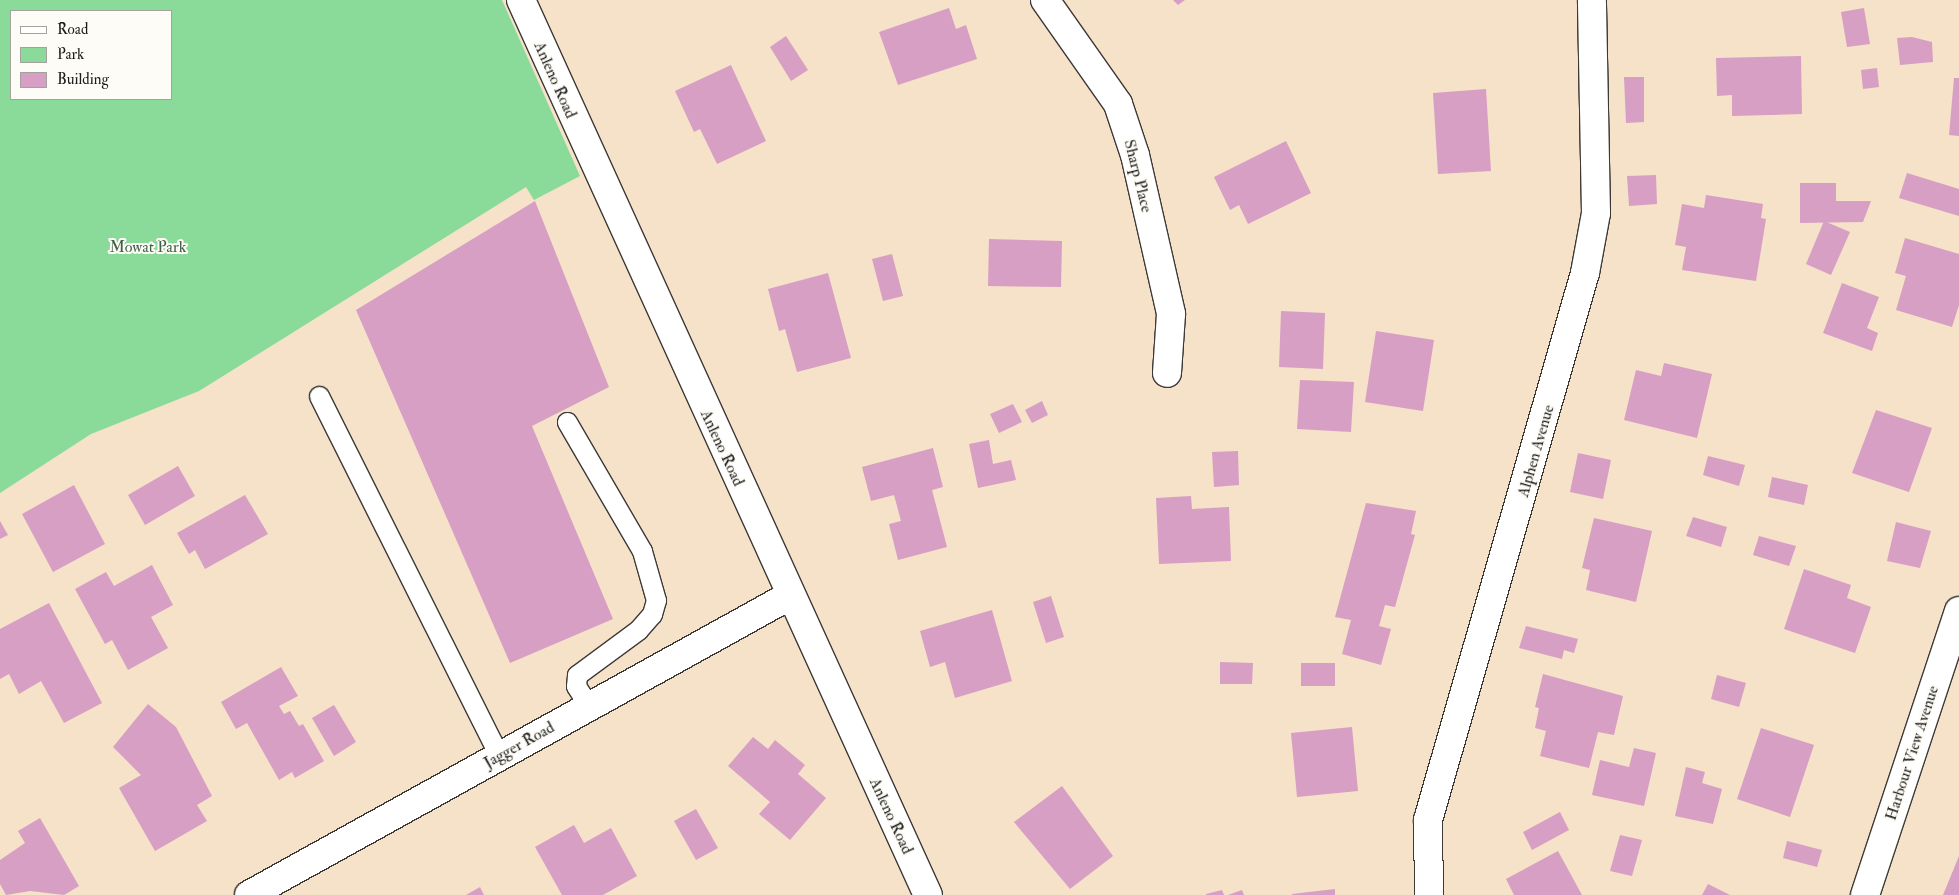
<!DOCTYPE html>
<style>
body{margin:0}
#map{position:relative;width:1959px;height:895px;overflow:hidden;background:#f6e1c9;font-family:"IM FELL Double Pica",serif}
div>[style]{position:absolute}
.green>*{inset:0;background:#8ada9a}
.building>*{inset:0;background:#d79fc4}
.roads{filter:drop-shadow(1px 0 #3d3a36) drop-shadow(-1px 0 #3d3a36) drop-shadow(0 1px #3d3a36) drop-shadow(0 -1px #3d3a36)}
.service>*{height:19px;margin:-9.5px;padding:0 9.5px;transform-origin:9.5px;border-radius:9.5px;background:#fff}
.minor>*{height:28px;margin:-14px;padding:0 14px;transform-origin:14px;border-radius:14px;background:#fff}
span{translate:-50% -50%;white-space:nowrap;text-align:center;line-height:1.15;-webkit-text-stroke:4px #fdfcf7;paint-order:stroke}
.street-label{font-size:16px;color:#1c1c1c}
.park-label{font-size:16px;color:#425e48}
.legend{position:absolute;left:10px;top:10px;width:162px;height:90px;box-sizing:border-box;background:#fdfcf7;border:1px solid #a3a29f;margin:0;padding:6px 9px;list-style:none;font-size:15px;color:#1c1c1c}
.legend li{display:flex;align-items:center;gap:10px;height:25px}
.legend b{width:25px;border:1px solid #a3a29f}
</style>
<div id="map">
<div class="green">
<div style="clip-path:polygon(evenodd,0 0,502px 0,580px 176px,534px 200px,526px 187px,199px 391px,91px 434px,0 493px,0 0,11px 11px,171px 11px,171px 99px,11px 99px,11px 11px)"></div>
</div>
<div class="building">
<div style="clip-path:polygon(1173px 0,1185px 0,1178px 5px)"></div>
<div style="clip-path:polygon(949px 8px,956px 29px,966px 25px,977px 59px,898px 85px,879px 32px)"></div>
<div style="clip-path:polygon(1864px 8px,1870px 44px,1847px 47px,1841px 12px)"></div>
<div style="clip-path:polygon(786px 36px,808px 70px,791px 81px,770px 47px)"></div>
<div style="clip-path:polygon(1912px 37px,1932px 42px,1933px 62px,1900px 65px,1897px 38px)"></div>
<div style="clip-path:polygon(1801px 56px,1802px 114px,1732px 116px,1732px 95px,1717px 96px,1716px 58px)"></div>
<div style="clip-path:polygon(731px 65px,766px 141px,717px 164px,700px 129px,694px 132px,675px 91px)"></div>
<div style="clip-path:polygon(1877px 68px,1879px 87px,1863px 89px,1861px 70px)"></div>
<div style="clip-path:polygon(1624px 77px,1644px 77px,1644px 122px,1626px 123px)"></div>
<div style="clip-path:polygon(1954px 78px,1959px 78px,1959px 136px,1949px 135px)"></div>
<div style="clip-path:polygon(1486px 89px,1491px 171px,1438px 174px,1433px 93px)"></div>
<div style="clip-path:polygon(1286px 141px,1311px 193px,1248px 224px,1239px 205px,1230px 210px,1214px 177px)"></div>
<div style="clip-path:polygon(1907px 173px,1959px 189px,1959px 216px,1899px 198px)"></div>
<div style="clip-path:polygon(1656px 175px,1657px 204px,1629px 206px,1627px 176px)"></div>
<div style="clip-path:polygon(1800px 183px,1836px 183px,1836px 201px,1871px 201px,1863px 222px,1800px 223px)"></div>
<div style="clip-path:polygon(1706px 195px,1763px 204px,1761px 218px,1766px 219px,1756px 281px,1682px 270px,1686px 247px,1675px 245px,1682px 204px,1704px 208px)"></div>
<div style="clip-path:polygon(535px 201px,609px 387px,532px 426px,613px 619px,510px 663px,356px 310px)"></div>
<div style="clip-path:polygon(1824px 221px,1850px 232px,1831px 275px,1806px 264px)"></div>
<div style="clip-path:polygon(1905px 238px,1959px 254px,1959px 305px,1952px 327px,1896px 310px,1906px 276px,1895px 273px)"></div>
<div style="clip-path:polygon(989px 239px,1062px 241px,1061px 287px,988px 286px)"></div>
<div style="clip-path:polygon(892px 254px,903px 296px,883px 301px,872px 259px)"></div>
<div style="clip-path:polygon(828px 273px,851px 358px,797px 372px,785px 329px,779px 331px,768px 289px)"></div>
<div style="clip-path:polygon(1842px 283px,1879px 297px,1867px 328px,1878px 333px,1872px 351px,1823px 333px)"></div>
<div style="clip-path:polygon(1281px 311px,1325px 313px,1323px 369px,1279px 367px)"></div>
<div style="clip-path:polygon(1376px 331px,1434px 340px,1423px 411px,1365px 402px)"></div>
<div style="clip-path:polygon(1664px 363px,1712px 374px,1697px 438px,1624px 420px,1636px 370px,1661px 376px)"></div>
<div style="clip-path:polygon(1300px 380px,1354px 382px,1351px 432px,1297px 429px)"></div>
<div style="clip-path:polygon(1042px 401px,1048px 415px,1032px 423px,1025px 410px)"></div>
<div style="clip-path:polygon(1013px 404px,1022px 422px,999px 433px,990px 414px)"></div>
<div style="clip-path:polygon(1876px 410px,1932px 428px,1909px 492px,1852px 473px)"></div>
<div style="clip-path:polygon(989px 440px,993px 464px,1011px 460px,1016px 480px,978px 488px,969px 444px)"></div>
<div style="clip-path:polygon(933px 448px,943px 487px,932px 490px,947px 547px,898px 560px,889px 524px,901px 521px,894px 495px,871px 501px,862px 467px)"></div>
<div style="clip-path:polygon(1238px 451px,1239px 485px,1214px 487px,1212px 452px)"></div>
<div style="clip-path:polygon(1578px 453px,1611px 460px,1603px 499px,1570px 492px)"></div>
<div style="clip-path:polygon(1708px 456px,1745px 465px,1739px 486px,1703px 475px)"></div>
<div style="clip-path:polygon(178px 466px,195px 496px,145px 525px,128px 495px)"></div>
<div style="clip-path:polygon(1772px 477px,1808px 485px,1804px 505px,1768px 497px)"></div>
<div style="clip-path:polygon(74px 485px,105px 544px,53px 572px,22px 514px)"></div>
<div style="clip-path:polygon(245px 495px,268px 534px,205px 569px,195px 550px,189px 554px,177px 533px)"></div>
<div style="clip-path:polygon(1191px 496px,1192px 509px,1229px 507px,1231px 561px,1159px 564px,1156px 498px)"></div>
<div style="clip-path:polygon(1366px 503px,1416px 511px,1411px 534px,1415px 535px,1395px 607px,1385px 605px,1379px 626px,1391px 629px,1381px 665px,1342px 654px,1351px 620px,1335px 617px)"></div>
<div style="clip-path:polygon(1693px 517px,1727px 527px,1721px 547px,1686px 536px)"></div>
<div style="clip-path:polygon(1594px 518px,1652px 531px,1636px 602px,1586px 590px,1590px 570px,1582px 568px)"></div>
<div style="clip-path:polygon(0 521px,8px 535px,0 539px)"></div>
<div style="clip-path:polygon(1896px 522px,1931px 531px,1920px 568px,1887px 561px)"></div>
<div style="clip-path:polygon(1759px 536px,1796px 546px,1789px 566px,1753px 555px)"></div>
<div style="clip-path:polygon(152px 565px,173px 605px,151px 617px,168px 648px,128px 670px,112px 640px,105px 644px,75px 589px,106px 572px,114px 586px)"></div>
<div style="clip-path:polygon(1804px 569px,1851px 585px,1847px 598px,1871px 607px,1855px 653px,1784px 629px)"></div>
<div style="clip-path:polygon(1051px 596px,1064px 637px,1046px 643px,1033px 602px)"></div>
<div style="clip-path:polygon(49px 603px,102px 703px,64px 723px,41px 681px,19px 694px,9px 674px,0 679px,0 629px)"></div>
<div style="clip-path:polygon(992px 610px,1012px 681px,955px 698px,945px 662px,930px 667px,920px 631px)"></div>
<div style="clip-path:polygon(1526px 626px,1578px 639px,1574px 653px,1564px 650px,1562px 659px,1519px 648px)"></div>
<div style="clip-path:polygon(1220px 662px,1253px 663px,1252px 684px,1220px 684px)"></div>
<div style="clip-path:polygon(1301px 663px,1335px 663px,1335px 686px,1301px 686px)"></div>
<div style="clip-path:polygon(281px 667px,298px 696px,279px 706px,284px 714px,290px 711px,299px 726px,303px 724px,324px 761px,295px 778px,292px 772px,279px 780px,247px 723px,236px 729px,221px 702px)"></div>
<div style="clip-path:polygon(1543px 674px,1623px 696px,1614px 735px,1598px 732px,1589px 768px,1540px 756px,1546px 731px,1535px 728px,1539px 708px,1535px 707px)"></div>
<div style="clip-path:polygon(1717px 675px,1746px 683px,1739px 707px,1711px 699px)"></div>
<div style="clip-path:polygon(148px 704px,176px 727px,212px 796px,197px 805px,207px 821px,155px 851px,119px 788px,141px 775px,113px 747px)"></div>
<div style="clip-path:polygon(334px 705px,356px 742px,334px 756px,312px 718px)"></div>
<div style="clip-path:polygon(1352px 727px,1358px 791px,1297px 797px,1291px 733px)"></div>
<div style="clip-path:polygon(1761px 728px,1814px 745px,1790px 817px,1737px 799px)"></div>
<div style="clip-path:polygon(753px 737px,768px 749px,775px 740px,805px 765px,798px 774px,826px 798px,790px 840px,759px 814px,770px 802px,728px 766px)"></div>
<div style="clip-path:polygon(1634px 748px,1656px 753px,1644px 806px,1592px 795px,1600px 760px,1629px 767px)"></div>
<div style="clip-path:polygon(1686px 767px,1705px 772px,1702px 783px,1722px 789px,1713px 824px,1675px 816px)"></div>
<div style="clip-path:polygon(1062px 786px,1113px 856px,1070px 889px,1014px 822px)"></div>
<div style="clip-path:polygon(696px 809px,718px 848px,696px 860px,674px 821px)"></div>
<div style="clip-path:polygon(1560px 812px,1569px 830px,1532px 850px,1523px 832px)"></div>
<div style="clip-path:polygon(40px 818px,79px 886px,64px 895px,30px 891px,6px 895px,0 884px,0 860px,25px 843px,18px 831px)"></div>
<div style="clip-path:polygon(574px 825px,584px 843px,611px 828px,637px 876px,603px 895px,562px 895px,535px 847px)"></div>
<div style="clip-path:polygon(1620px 835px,1642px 840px,1632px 876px,1610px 871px)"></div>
<div style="clip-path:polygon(1787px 841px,1822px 850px,1817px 867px,1783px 858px)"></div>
<div style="clip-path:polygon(1558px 851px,1582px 895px,1514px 895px,1506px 879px)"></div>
<div style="clip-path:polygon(1959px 856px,1959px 895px,1943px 895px)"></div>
<div style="clip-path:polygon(1708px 884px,1730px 895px,1702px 895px)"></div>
<div style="clip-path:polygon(480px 887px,484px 895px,466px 895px)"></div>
<div style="clip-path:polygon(1335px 889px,1335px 895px,1292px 895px,1292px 894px)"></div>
<div style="clip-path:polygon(1222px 890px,1224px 895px,1206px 895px,1206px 894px)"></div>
<div style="clip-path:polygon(1242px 890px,1244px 895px,1228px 895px)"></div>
</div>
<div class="roads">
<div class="service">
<div style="left:319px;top:396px;width:402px;rotate:63.4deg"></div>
<div style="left:567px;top:422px;width:149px;rotate:59.8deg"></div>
<div style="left:642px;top:551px;width:51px;rotate:74.1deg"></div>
<div style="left:656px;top:600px;width:15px;rotate:106deg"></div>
<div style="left:652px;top:614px;width:21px;rotate:131deg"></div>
<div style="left:638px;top:630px;width:76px;rotate:143.6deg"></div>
<div style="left:577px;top:675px;width:11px;rotate:95deg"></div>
<div style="left:576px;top:686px;width:24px;rotate:57deg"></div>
</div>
<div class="minor">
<div style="left:521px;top:0;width:983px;rotate:65.55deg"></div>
<div style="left:1045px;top:0;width:127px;rotate:54.9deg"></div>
<div style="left:1118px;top:104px;width:54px;rotate:71.6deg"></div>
<div style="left:1135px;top:155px;width:163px;rotate:77.2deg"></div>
<div style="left:1171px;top:314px;width:59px;rotate:93.9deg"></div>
<div style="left:249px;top:895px;width:617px;rotate:-28.97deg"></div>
<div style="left:1429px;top:895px;width:75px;rotate:-90.8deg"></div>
<div style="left:1428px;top:820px;width:569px;rotate:-73.99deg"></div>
<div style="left:1585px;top:273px;width:61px;rotate:-79.6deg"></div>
<div style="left:1596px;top:213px;width:213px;rotate:-91.1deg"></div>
<div style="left:1865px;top:895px;width:299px;rotate:-71.7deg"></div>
</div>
</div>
<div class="street-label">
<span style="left:555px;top:80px;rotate:66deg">Anleno Road</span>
<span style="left:1138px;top:176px;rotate:76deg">Sharp Place</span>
<span style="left:722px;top:448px;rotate:65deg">Anleno Road</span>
<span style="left:1536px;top:451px;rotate:-74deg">Alphen Avenue</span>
<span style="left:519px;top:745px;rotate:-29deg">Jagger Road</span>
<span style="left:1912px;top:753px;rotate:-72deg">Harbour View Avenue</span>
<span style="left:891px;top:816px;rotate:65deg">Anleno Road</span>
</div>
<div class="park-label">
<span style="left:148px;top:247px">Mowat Park</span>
</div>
<ul class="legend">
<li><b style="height:6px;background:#fff"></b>Road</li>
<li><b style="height:14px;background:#8ada9a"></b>Park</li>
<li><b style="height:14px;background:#d79fc4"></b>Building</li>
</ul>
</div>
